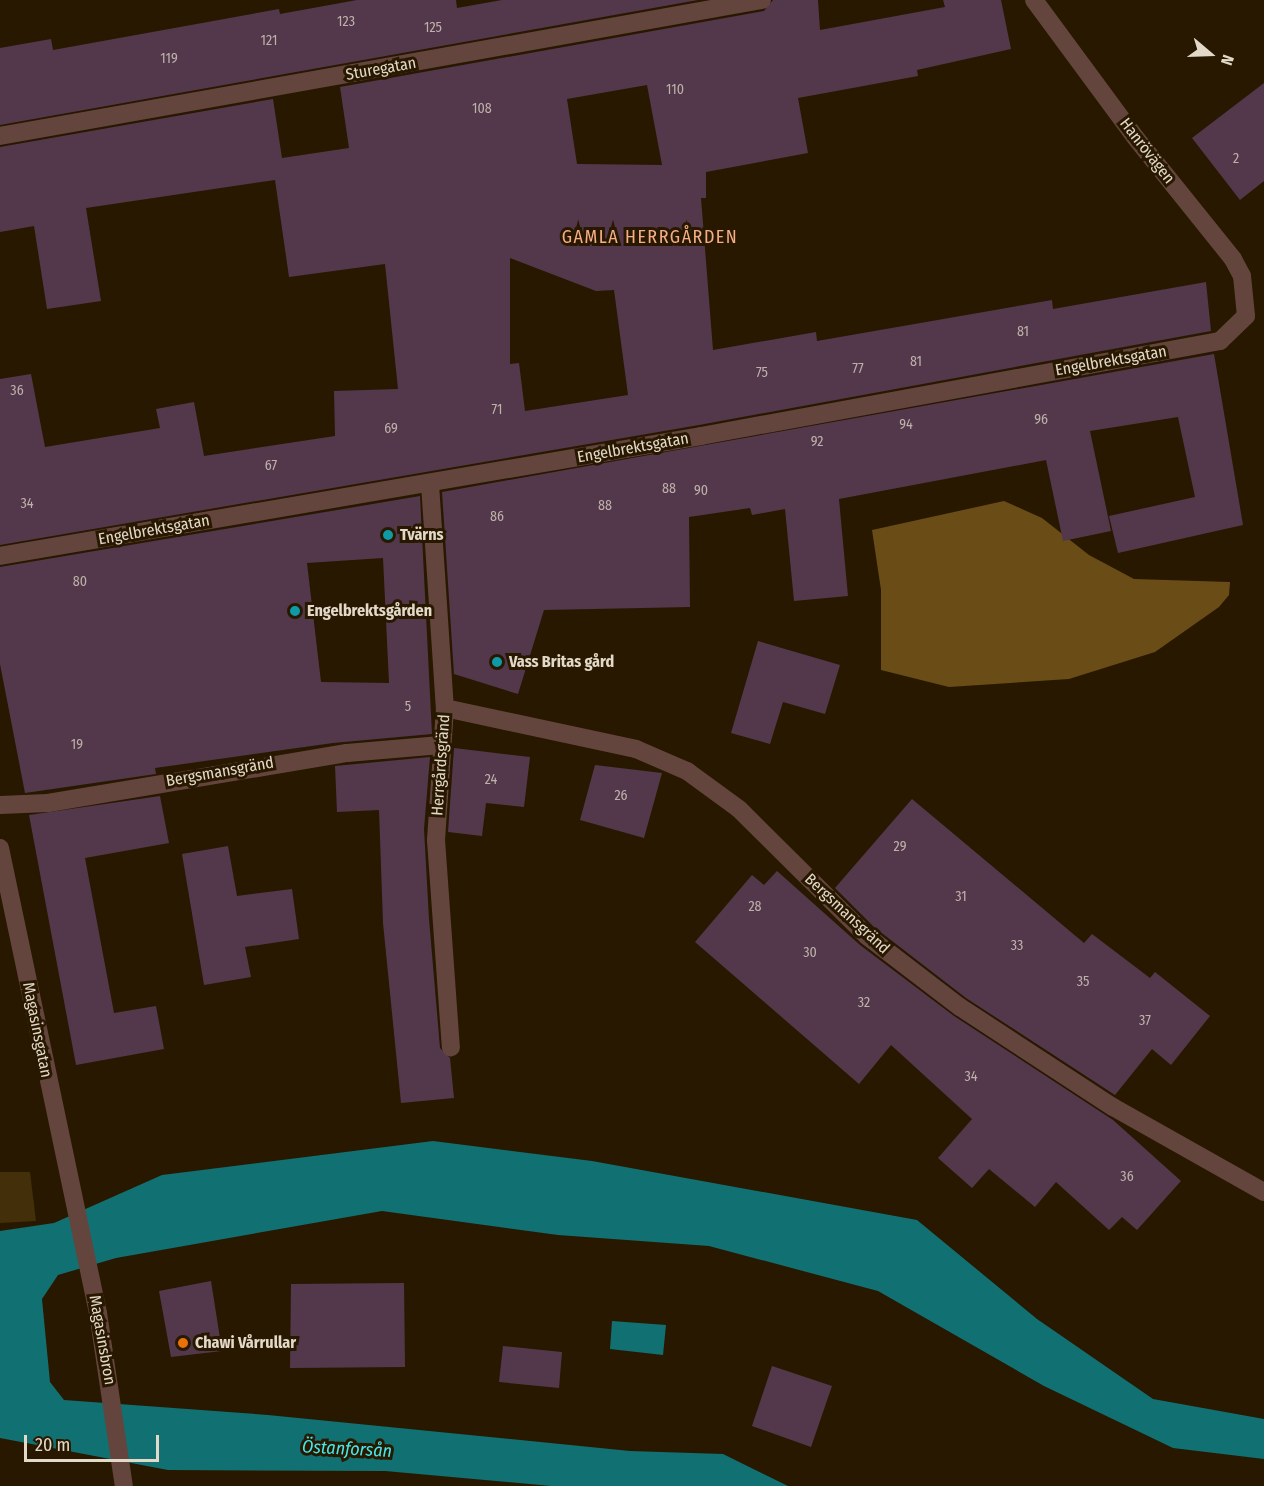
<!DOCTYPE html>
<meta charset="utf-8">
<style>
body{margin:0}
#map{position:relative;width:1264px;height:1486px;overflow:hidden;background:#281800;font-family:"Fira Sans Condensed",sans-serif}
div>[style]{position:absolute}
.green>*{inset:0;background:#432f09}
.forest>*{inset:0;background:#6a4c16}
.water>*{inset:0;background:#117071}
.building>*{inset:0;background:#53384b}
.minor>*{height:18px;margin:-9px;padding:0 9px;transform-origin:9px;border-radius:9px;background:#64453d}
.dots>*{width:16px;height:16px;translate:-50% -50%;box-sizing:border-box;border:3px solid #281800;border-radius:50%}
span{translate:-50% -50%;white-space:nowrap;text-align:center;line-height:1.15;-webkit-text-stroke:6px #281800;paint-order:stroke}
.number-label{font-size:14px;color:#bfb1aa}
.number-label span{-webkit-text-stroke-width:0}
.street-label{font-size:16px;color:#e3d9c9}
.poi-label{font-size:16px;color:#e3d9c9;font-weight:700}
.left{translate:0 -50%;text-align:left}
.neighbourhood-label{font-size:18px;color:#f6ae86;letter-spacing:1.5px}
.water-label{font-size:18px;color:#45e8eb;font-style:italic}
.north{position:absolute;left:1180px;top:24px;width:60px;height:60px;-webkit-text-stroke:4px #281800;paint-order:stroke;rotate:109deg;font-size:16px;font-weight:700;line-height:24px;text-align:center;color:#e3d9c9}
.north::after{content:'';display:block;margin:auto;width:21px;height:27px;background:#e3d9c9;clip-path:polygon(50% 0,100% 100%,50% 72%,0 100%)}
.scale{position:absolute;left:24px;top:1435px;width:135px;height:27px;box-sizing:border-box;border:3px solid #e3d9c9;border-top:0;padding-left:8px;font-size:18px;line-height:21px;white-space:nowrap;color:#e3d9c9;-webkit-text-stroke:4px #281800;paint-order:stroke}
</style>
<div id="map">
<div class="green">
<div style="clip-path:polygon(0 1172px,30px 1172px,36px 1221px,0 1223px)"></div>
</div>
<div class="forest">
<div style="clip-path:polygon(1004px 501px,1042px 518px,1089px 555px,1134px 579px,1230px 582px,1229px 595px,1219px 607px,1155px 652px,1069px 679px,949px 687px,881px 670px,881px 590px,872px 530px)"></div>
</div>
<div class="water">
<div style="clip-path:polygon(433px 1141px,592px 1161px,917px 1220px,1037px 1319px,1153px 1399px,1264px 1419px,1264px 1459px,1173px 1448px,1044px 1386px,878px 1291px,709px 1246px,558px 1235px,382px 1211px,116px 1258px,58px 1275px,42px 1299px,50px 1382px,64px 1400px,268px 1415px,630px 1451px,723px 1454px,788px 1486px,551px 1486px,385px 1471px,168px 1470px,0 1438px,0 1231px,54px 1223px,162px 1175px)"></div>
<div style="clip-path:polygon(612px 1321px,666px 1325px,663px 1355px,610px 1349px)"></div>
</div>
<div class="building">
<div style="clip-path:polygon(357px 0,456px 0,457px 8px,502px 0,698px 0,0 125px,0 48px,51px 39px,53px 50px,279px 9px,280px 14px)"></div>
<div style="clip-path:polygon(evenodd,773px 0,818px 0,820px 30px,945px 7px,943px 0,1001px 0,1011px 49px,917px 70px,918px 76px,798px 98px,808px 153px,706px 172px,706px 198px,701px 198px,713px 350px,816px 332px,817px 341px,1052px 300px,1053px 309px,1206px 282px,1211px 331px,699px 425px,0 545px,0 379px,31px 374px,45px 447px,160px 428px,156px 409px,194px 402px,204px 456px,335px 436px,334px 391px,398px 389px,385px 264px,289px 277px,275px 180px,86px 208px,101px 301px,47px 309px,34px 226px,0 232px,0 147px,273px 99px,282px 158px,349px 148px,340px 87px,764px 11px,773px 0,647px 85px,662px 165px,577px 164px,567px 99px,647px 85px,773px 0,510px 258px,596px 291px,614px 290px,628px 395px,525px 411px,519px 363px,510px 364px,510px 258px)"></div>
<div style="clip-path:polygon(1264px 83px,1264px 181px,1240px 200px,1192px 138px)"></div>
<div style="clip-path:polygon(1214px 354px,1243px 525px,1118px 553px,1109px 516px,1195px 497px,1178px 417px,1090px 431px,1111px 531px,1063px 541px,1046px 460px,839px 499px,848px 596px,794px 601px,785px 509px,752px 515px,750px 508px,689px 517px,690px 607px,544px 610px,518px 694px,454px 674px,442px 492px)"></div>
<div style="clip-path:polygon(evenodd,420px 496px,432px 734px,333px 743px,155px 768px,156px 774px,25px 793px,0 664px,0 567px,420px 496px,383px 558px,389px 683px,321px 682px,307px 563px,383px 558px)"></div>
<div style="clip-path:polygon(758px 641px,840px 665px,825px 714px,783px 702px,770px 744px,731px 733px)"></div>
<div style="clip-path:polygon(454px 748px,530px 757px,524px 807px,486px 803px,482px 836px,448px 832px)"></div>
<div style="clip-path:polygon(430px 757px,424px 829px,429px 919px,440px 1048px,450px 1058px,454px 1098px,401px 1103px,383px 923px,379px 810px,337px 812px,335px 766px)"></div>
<div style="clip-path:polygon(595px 765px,662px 773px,644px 838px,580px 820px)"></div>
<div style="clip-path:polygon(160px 796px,169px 843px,85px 858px,114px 1013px,156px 1006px,164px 1049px,76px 1065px,29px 815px)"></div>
<div style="clip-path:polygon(912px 799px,1084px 943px,1092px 934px,1150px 978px,1155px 972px,1210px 1016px,1171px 1065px,1152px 1049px,1115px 1095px,966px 998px,874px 927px,835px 888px)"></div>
<div style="clip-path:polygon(228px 846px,237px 896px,292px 889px,299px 939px,245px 947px,251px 977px,204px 985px,182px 854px)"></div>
<div style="clip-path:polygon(777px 871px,860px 945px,954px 1016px,1113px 1120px,1181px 1181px,1137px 1230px,1122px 1217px,1109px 1230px,1056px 1182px,1035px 1207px,989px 1169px,972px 1188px,938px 1158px,972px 1119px,891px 1045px,859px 1084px,695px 942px,752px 875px,764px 885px)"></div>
<div style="clip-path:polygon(211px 1281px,222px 1351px,171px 1357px,159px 1291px)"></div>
<div style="clip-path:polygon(404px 1283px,405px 1367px,290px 1368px,291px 1284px)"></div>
<div style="clip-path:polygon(503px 1346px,562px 1352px,559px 1388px,499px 1382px)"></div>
<div style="clip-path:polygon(772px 1366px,832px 1386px,811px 1447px,752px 1426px)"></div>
</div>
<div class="minor">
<div style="left:0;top:136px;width:774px;rotate:-10.12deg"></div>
<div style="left:430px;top:484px;width:225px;rotate:86.2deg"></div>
<div style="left:445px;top:708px;width:132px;rotate:93.9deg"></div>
<div style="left:436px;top:840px;width:208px;rotate:85.9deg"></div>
<div style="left:0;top:556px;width:711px;rotate:-9.71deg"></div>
<div style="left:701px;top:436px;width:528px;rotate:-10.37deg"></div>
<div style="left:1220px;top:341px;width:36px;rotate:-44deg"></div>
<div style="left:1246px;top:316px;width:40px;rotate:-95.7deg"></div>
<div style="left:1242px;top:276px;width:19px;rotate:-118deg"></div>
<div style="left:1233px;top:259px;width:156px;rotate:-128.8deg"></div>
<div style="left:1135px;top:137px;width:170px;rotate:-126.4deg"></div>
<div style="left:445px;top:708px;width:195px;rotate:12.1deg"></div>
<div style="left:636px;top:749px;width:56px;rotate:23.3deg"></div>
<div style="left:687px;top:771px;width:64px;rotate:36.2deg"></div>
<div style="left:739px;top:809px;width:180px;rotate:44.8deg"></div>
<div style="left:867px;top:936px;width:117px;rotate:37.4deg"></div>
<div style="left:960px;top:1007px;width:183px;rotate:33.2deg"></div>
<div style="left:1113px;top:1107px;width:173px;rotate:29.4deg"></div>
<div style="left:0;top:805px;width:48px;rotate:-2.4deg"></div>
<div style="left:48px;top:803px;width:303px;rotate:-9.5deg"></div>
<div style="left:347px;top:753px;width:94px;rotate:-4.9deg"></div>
<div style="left:0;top:848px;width:475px;rotate:78.1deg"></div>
<div style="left:98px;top:1313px;width:175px;rotate:81.5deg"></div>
</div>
<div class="dots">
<div style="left:388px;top:535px;background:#0f9aa8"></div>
<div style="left:295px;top:611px;background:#0f9aa8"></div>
<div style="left:497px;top:662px;background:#0f9aa8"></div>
<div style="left:183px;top:1343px;background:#e8710a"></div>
</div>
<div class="number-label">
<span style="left:346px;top:22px">123</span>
<span style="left:433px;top:28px">125</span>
<span style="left:269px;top:41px">121</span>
<span style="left:169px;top:59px">119</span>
<span style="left:675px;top:90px">110</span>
<span style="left:482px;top:109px">108</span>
<span style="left:1236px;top:159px">2</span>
<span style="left:1023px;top:332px">81</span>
<span style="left:916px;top:362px">81</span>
<span style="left:858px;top:369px">77</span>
<span style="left:762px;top:373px">75</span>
<span style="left:17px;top:391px">36</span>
<span style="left:497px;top:410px">71</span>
<span style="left:1041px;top:420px">96</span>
<span style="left:906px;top:425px">94</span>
<span style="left:391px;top:429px">69</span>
<span style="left:817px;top:442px">92</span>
<span style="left:271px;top:466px">67</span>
<span style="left:669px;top:489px">88</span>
<span style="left:701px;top:491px">90</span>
<span style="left:27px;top:504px">34</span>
<span style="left:605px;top:506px">88</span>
<span style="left:497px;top:517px">86</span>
<span style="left:80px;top:582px">80</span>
<span style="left:408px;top:707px">5</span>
<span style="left:77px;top:745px">19</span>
<span style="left:491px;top:780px">24</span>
<span style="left:621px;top:796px">26</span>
<span style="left:900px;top:847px">29</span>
<span style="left:961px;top:897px">31</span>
<span style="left:755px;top:907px">28</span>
<span style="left:1017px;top:946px">33</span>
<span style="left:810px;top:953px">30</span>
<span style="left:1083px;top:982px">35</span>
<span style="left:864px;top:1003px">32</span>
<span style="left:1145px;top:1021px">37</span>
<span style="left:971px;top:1077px">34</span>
<span style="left:1127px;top:1177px">36</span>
</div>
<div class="street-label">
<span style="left:381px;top:69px;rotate:-10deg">Sturegatan</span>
<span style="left:1147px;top:151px;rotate:52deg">Hanrövägen</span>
<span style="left:1111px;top:361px;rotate:-10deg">Engelbrektsgatan</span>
<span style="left:633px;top:448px;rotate:-10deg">Engelbrektsgatan</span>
<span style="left:154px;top:530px;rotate:-10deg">Engelbrektsgatan</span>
<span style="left:441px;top:765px;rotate:-86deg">Herrgårdsgränd</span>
<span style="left:220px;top:772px;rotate:-10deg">Bergsmansgränd</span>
<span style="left:847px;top:914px;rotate:43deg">Bergsmansgränd</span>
<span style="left:37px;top:1030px;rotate:79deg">Magasinsgatan</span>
<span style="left:102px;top:1340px;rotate:80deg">Magasinsbron</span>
</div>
<div class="poi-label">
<span class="left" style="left:400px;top:535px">Tvärns</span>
<span class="left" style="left:307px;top:611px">Engelbrektsgården</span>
<span class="left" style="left:509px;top:662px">Vass Britas gård</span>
<span class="left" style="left:195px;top:1343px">Chawi Vårrullar</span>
</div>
<div class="neighbourhood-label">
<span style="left:650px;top:237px">GAMLA HERRGÅRDEN</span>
</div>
<div class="water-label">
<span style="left:347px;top:1449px;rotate:3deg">Östanforsån</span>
</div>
<div class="north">N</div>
<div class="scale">20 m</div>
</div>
